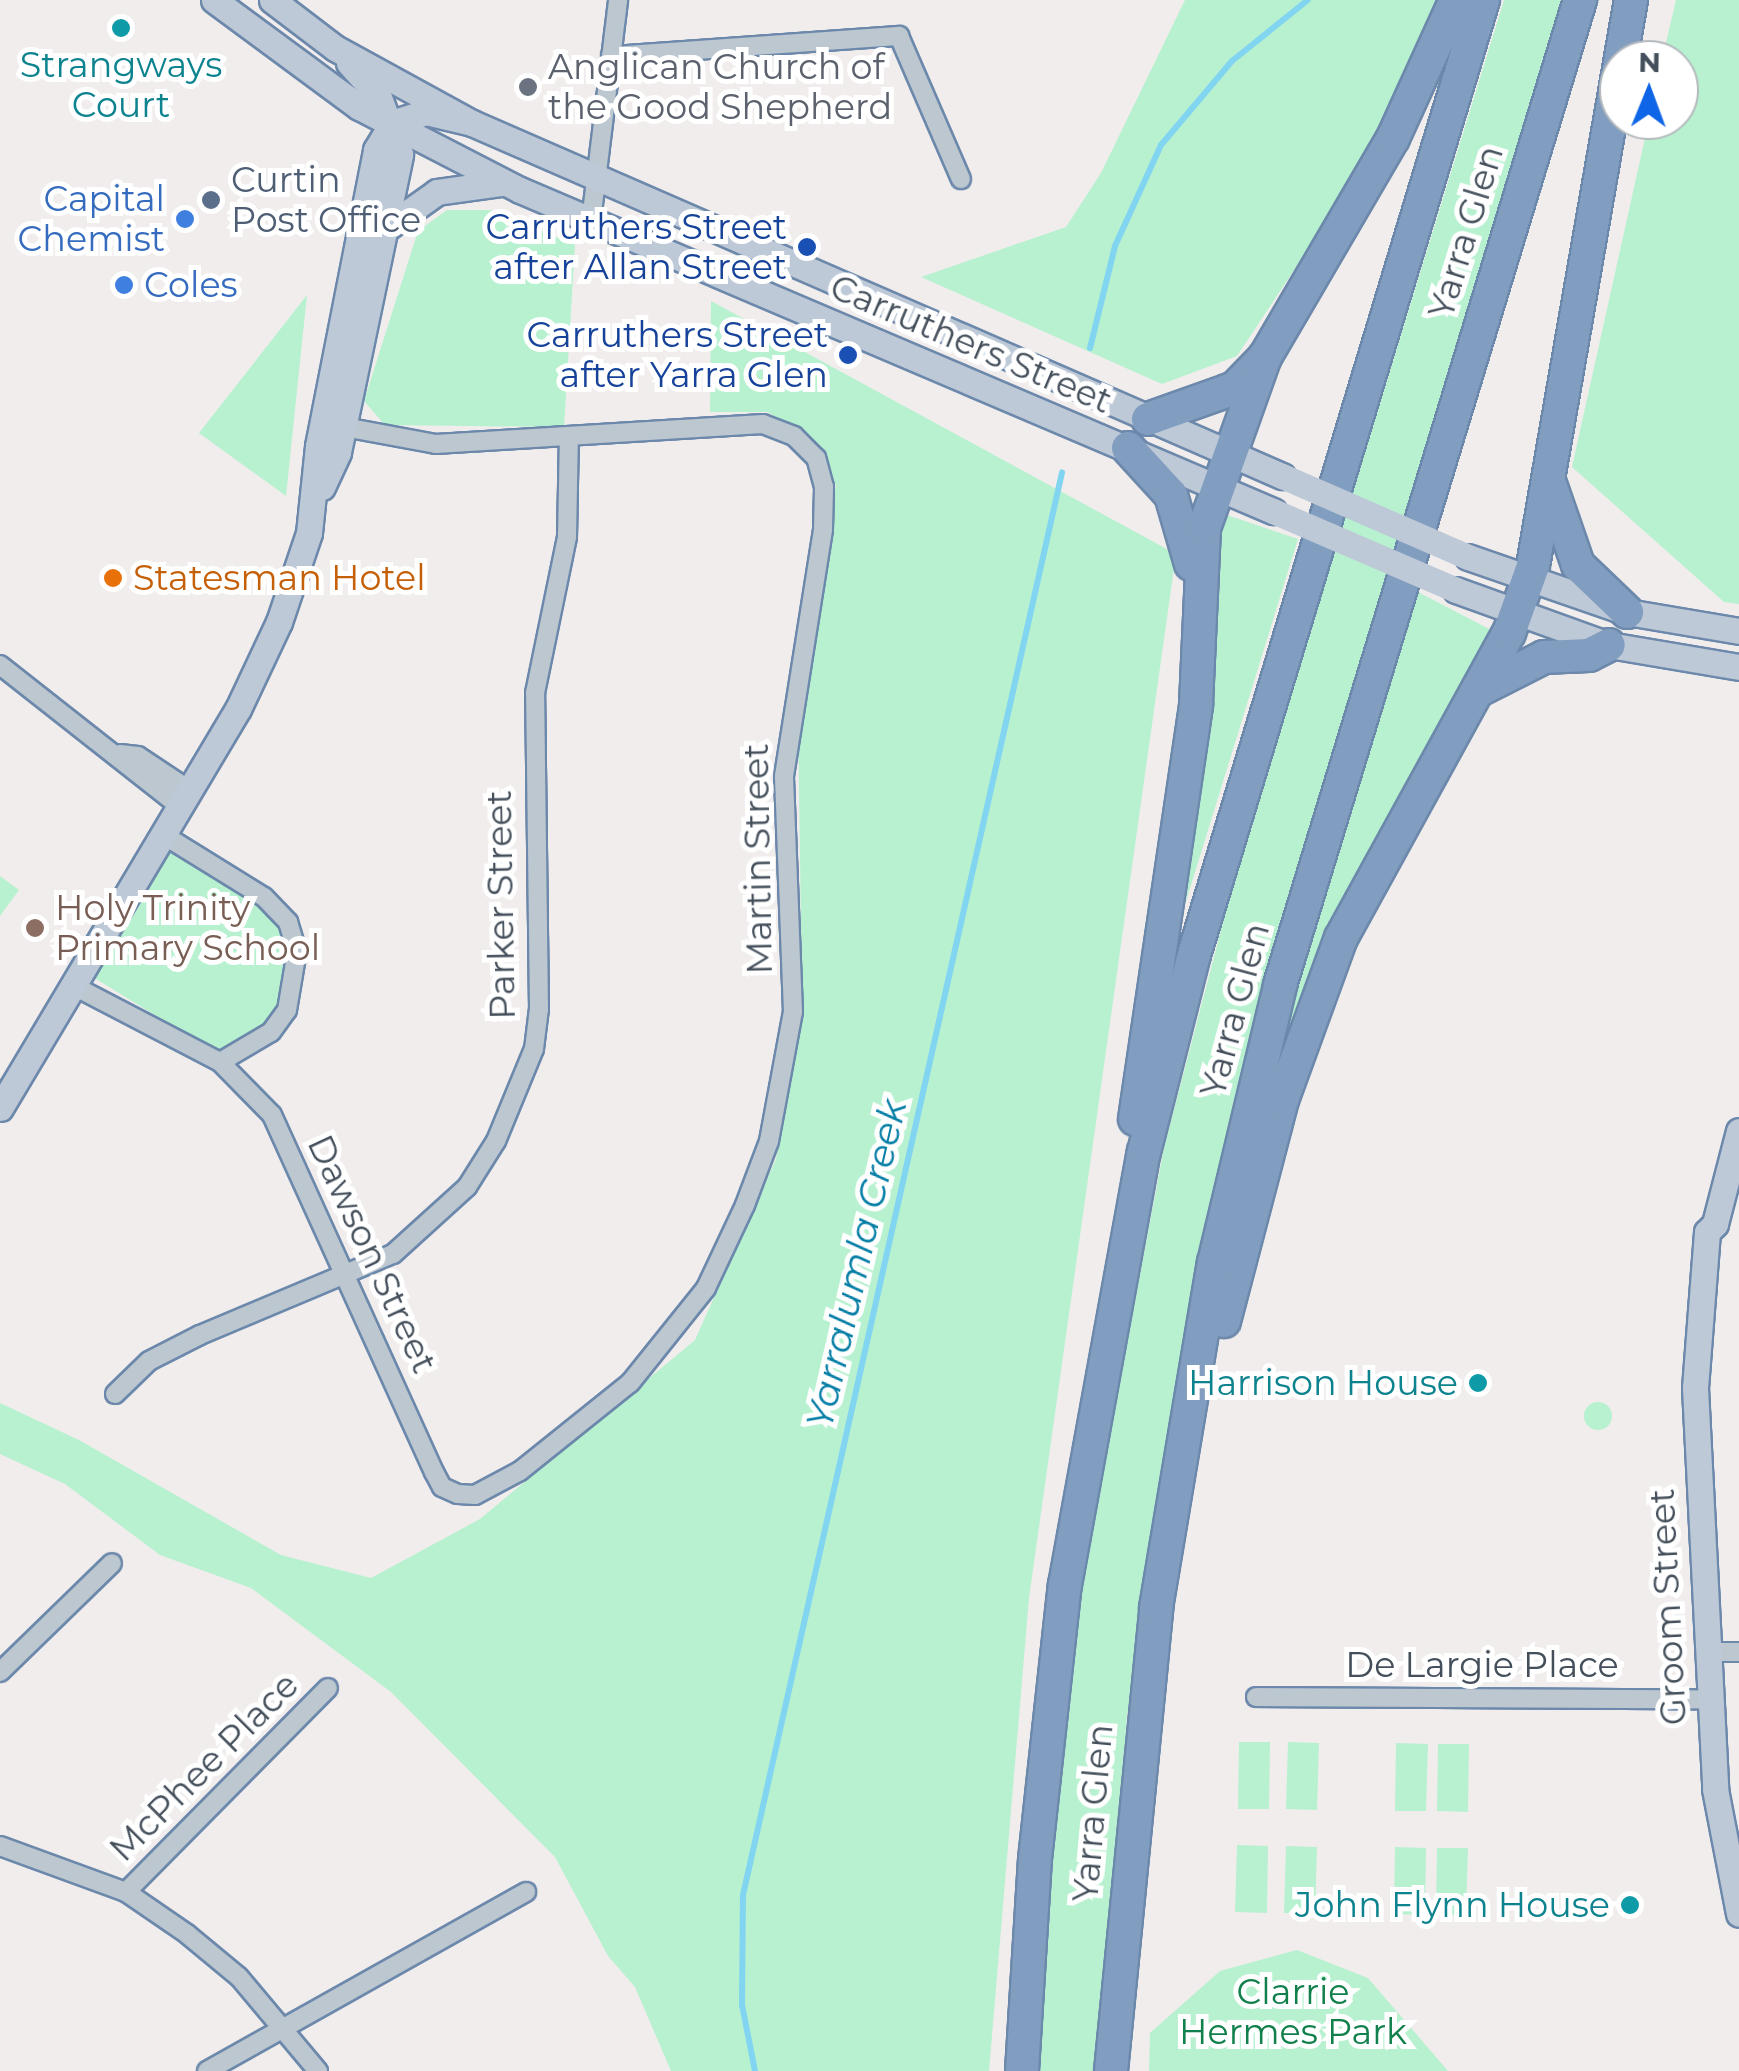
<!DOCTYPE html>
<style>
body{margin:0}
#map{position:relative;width:1739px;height:2071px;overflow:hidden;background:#f0edec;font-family:Montserrat,sans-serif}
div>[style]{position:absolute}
.green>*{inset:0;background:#b7f1d0}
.round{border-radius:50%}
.stream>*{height:6px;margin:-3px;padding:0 3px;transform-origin:3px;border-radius:3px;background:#82d5f0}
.roads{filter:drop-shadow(2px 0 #6c88ab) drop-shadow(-2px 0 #6c88ab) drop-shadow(0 2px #6c88ab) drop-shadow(0 -2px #6c88ab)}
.street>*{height:18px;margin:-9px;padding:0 9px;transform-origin:9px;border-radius:9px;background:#bcc7d0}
.secondary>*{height:25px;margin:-12.5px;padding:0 12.5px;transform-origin:12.5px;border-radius:12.5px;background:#bec9d7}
.highway>*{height:32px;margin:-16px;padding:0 16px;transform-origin:16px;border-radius:16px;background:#819dbf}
.secondary-bridge>*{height:25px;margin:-12.5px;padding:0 12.5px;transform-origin:12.5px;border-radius:12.5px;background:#bec9d7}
.dots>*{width:28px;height:28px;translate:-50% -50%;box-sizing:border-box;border:5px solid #fff;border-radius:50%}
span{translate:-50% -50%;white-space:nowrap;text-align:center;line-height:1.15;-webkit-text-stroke:10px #fff;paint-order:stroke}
.culture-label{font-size:35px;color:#0d838f}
.right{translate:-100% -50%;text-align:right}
.worship-label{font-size:35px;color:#5b616d}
.left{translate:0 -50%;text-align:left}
.service-label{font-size:35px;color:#4e5e75}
.shop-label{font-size:35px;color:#366cbe}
.transit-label{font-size:35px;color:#164399}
.street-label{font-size:35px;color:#444f5b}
.food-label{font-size:35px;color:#c56008}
.education-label{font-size:35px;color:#785e54}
.park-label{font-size:35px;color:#11804d}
.water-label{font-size:38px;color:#057ea6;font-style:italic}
.north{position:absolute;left:1599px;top:40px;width:100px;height:100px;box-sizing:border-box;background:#fff;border:2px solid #b4b9bd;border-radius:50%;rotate:1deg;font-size:28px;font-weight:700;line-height:40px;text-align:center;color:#444f5b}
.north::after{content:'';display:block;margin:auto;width:35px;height:45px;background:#0f65e7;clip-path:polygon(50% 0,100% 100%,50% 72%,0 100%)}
</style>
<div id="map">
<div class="green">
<div style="clip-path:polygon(1185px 0,1441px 0,1387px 130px,1237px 356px,1162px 384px,921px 277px,1066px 227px,1101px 173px)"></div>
<div style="clip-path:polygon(1504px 0,1566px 0,1192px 1299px,1127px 1715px,1099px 2071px,1031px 2071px,1061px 1691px,1164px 1148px,1237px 869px)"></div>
<div style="clip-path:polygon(1676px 0,1739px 0,1739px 604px,1724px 602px,1572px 467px,1649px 120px,1679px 120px,1679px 60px,1662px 60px)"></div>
<div style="clip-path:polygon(447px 210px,491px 210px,575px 245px,564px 427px,385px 425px,364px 401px,418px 231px)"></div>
<div style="clip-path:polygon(307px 295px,286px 496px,199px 433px)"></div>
<div style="clip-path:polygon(711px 301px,1176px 554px,1029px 1598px,989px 2071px,671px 2071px,635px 1987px,608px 1956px,555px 1857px,391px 1692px,251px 1588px,160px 1555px,65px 1484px,0 1454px,0 1403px,79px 1440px,281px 1555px,371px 1578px,480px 1519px,695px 1340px,776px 1159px,802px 1001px,798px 715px,836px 485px,810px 441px,768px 412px,710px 412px)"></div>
<div style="clip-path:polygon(1221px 513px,1298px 539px,1175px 937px)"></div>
<div style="clip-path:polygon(1416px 591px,1495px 632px,1274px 1073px,1321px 898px)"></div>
<div style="clip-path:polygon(167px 846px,261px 905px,282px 927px,289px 953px,281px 1005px,229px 1061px,93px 977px)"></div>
<div style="clip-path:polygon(0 876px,19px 890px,0 916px)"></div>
<div class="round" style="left:1584px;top:1402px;width:28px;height:28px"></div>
<div style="clip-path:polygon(1239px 1742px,1270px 1742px,1269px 1809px,1238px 1809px)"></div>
<div style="clip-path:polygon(1288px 1742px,1319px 1743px,1317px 1810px,1286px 1809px)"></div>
<div style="clip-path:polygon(1396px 1743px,1428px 1744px,1426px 1811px,1395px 1811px)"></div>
<div style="clip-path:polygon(1438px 1744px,1469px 1744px,1468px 1812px,1437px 1811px)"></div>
<div style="clip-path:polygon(1237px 1845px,1268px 1846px,1267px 1913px,1235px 1912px)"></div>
<div style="clip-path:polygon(1286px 1846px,1317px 1847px,1315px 1914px,1284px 1913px)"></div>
<div style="clip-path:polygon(1395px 1847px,1426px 1848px,1425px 1915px,1394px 1914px)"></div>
<div style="clip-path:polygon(1437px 1848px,1468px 1848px,1466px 1915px,1436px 1915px)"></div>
<div style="clip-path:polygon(1297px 1950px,1368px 1978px,1448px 2071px,1149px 2071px,1150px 2033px,1220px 1971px)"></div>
</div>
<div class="stream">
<div style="left:1090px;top:348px;width:105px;rotate:-76.2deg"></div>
<div style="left:1115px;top:246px;width:111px;rotate:-65.5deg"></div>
<div style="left:1161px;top:145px;width:110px;rotate:-49.8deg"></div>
<div style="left:1232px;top:61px;width:97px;rotate:-38.8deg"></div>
<div style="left:755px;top:2071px;width:67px;rotate:-101.1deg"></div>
<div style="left:742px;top:2005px;width:110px;rotate:-89.5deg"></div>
<div style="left:743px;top:1895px;width:1458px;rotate:-77.36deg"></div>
</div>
<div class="roads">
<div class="street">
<div style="left:611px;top:56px;width:289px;rotate:-4deg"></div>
<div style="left:899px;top:36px;width:156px;rotate:66.6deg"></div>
<div style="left:591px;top:221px;width:223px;rotate:-83deg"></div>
<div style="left:0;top:665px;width:228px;rotate:38.2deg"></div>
<div style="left:120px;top:754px;width:18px;rotate:6deg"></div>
<div style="left:138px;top:756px;width:61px;rotate:33.7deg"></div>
<div style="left:162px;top:834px;width:120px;rotate:31.7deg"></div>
<div style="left:264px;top:897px;width:35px;rotate:46deg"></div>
<div style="left:288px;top:922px;width:30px;rotate:73deg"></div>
<div style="left:297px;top:951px;width:60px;rotate:99.6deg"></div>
<div style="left:287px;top:1010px;width:27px;rotate:126deg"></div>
<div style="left:271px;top:1032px;width:59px;rotate:149.5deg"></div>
<div style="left:72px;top:985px;width:167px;rotate:27.5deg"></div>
<div style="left:220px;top:1062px;width:74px;rotate:45.5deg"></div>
<div style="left:272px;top:1115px;width:392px;rotate:65.6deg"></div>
<div style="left:434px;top:1472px;width:17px;rotate:62deg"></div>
<div style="left:442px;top:1487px;width:17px;rotate:24deg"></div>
<div style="left:458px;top:1494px;width:17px;rotate:3deg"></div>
<div style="left:475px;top:1495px;width:51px;rotate:-28.1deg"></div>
<div style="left:520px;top:1471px;width:141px;rotate:-38.7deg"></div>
<div style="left:630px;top:1383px;width:122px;rotate:-51.3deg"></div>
<div style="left:706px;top:1288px;width:92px;rotate:-64.8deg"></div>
<div style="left:745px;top:1205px;width:68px;rotate:-69.4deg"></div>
<div style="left:769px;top:1141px;width:131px;rotate:-79.5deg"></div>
<div style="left:793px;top:1012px;width:236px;rotate:-92.2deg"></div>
<div style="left:784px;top:776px;width:250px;rotate:-81deg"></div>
<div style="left:823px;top:529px;width:42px;rotate:-88.6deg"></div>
<div style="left:824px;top:487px;width:30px;rotate:-105deg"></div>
<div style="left:816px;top:458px;width:31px;rotate:-135deg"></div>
<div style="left:794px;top:436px;width:33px;rotate:-159deg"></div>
<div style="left:763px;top:424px;width:328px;rotate:176.5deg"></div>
<div style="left:436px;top:444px;width:105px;rotate:-169.5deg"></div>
<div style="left:115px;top:1394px;width:47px;rotate:-44.1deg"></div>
<div style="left:149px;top:1361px;width:57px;rotate:-27deg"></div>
<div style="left:200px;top:1335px;width:209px;rotate:-22.8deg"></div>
<div style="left:393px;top:1254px;width:100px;rotate:-42.2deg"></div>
<div style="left:467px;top:1187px;width:54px;rotate:-57.8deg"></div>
<div style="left:496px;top:1141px;width:100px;rotate:-67.6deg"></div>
<div style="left:534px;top:1049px;width:39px;rotate:-83deg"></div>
<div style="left:539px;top:1010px;width:317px;rotate:-90.7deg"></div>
<div style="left:535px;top:693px;width:159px;rotate:-78.4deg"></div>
<div style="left:567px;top:537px;width:101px;rotate:-88.9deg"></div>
<div style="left:1708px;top:1652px;width:31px"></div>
<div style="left:0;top:1672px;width:156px;rotate:-44.2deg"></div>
<div style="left:1256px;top:1697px;width:452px;rotate:0.3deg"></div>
<div style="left:0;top:1846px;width:134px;rotate:20.1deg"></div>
<div style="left:126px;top:1892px;width:74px;rotate:34.5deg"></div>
<div style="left:187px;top:1934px;width:67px;rotate:39.6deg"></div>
<div style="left:239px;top:1977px;width:123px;rotate:50deg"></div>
<div style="left:126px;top:1892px;width:287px;rotate:-45.3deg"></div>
<div style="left:207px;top:2071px;width:366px;rotate:-29.3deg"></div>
</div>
<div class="secondary">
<div style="left:214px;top:0;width:180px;rotate:36.4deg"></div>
<div style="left:359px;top:107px;width:181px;rotate:27.3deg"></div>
<div style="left:520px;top:190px;width:819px;rotate:23.09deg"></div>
<div style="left:272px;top:0;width:79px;rotate:37.3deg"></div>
<div style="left:335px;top:48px;width:156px;rotate:28.7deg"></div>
<div style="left:472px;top:123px;width:884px;rotate:23.55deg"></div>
<div style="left:385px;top:229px;width:64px;rotate:-35.4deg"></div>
<div style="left:437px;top:192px;width:66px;rotate:-7.9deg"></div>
<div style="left:322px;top:487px;width:38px;rotate:-65deg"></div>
<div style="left:338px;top:452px;width:304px;rotate:-78.2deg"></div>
<div style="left:400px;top:154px;width:63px;rotate:-110.4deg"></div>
<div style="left:378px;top:95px;width:43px;rotate:-132.2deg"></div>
<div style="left:1468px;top:557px;width:168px;rotate:19.1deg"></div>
<div style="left:1627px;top:612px;width:114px;rotate:9.6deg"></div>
<div style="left:1456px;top:590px;width:163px;rotate:19.8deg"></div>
<div style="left:1609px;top:645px;width:132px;rotate:9.6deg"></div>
<div style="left:0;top:1108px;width:465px;rotate:-59.2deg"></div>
<div style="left:238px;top:709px;width:96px;rotate:-64.8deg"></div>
<div style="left:279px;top:622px;width:94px;rotate:-71.4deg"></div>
<div style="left:309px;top:533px;width:87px;rotate:-84.1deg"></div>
<div style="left:318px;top:446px;width:302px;rotate:-78.9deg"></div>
<div style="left:376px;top:150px;width:31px;rotate:-59deg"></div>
<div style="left:392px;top:123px;width:36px;rotate:-18deg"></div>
<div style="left:426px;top:112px;width:47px;rotate:13.4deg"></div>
<div style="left:1739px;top:1131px;width:96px;rotate:104.5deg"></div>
<div style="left:1715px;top:1224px;width:11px;rotate:135deg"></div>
<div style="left:1707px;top:1232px;width:156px;rotate:94.4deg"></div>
<div style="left:1695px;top:1388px;width:401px;rotate:87.1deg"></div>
<div style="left:1715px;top:1789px;width:127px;rotate:79.1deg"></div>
</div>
<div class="highway">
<div style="left:1148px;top:419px;width:92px;rotate:-19.6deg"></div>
<div style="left:1235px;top:388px;width:43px;rotate:-45.9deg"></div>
<div style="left:1265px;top:357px;width:254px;rotate:-59.7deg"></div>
<div style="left:1393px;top:138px;width:152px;rotate:-65.5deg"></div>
<div style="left:1128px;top:448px;width:64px;rotate:47.5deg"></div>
<div style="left:1171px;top:495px;width:72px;rotate:73.8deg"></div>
<div style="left:1550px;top:484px;width:86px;rotate:70.9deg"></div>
<div style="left:1578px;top:565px;width:68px;rotate:43.8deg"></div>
<div style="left:1479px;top:690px;width:73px;rotate:-26.9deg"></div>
<div style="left:1544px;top:657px;width:45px;rotate:-2.5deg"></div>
<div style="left:1589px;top:655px;width:22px;rotate:-27deg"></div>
<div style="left:1135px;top:1119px;width:419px;rotate:-81.6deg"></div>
<div style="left:1196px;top:704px;width:176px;rotate:-87.4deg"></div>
<div style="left:1204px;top:528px;width:182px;rotate:-70.4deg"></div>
<div style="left:1224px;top:1321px;width:228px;rotate:-75.3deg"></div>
<div style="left:1282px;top:1100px;width:172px;rotate:-70deg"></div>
<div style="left:1341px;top:938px;width:348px;rotate:-61.2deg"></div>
<div style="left:1509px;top:633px;width:71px;rotate:-70.3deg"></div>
<div style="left:1533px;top:566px;width:574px;rotate:-80.18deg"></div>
<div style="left:1022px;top:2071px;width:212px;rotate:-86.5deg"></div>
<div style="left:1035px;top:1859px;width:276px;rotate:-83.8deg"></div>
<div style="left:1065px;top:1585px;width:440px;rotate:-79.7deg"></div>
<div style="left:1144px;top:1152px;width:200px;rotate:-75.8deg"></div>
<div style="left:1193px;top:958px;width:1001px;rotate:-73.16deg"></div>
<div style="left:1111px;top:2071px;width:465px;rotate:-84.4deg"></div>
<div style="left:1156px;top:1608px;width:350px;rotate:-80.5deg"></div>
<div style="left:1214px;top:1263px;width:286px;rotate:-76.6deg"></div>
<div style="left:1280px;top:985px;width:1030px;rotate:-73.06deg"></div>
</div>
</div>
<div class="secondary-bridge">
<div style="left:1282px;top:476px;width:203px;rotate:23.5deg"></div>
<div style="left:1273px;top:511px;width:199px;rotate:23.3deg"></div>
</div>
<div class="dots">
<div style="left:121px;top:28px;background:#0f9aa8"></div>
<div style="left:528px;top:87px;background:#6b7280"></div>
<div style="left:211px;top:200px;background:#5c6f8a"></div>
<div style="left:185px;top:219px;background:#3f7fe0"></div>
<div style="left:807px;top:247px;background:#1a4fb4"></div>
<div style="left:124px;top:285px;background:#3f7fe0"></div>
<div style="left:848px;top:355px;background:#1a4fb4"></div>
<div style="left:113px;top:578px;background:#e8710a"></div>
<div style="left:35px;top:928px;background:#8d6e63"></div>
<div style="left:1478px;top:1383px;background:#0f9aa8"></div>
<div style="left:1630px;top:1905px;background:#0f9aa8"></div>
</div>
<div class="culture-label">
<span style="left:121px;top:85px">Strangways<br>Court</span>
<span class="right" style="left:1458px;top:1383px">Harrison House</span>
<span class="right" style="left:1610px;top:1905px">John Flynn House</span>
</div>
<div class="worship-label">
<span class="left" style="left:548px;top:87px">Anglican Church of<br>the Good Shepherd</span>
</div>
<div class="service-label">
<span class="left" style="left:231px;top:200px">Curtin<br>Post Office</span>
</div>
<div class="shop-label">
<span class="right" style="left:165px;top:219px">Capital<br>Chemist</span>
<span class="left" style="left:144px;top:285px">Coles</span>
</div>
<div class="transit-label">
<span class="right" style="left:787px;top:247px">Carruthers Street<br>after Allan Street</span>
<span class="right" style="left:828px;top:355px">Carruthers Street<br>after Yarra Glen</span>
</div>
<div class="street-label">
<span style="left:1466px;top:232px;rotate:-73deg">Yarra Glen</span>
<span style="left:971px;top:344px;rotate:23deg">Carruthers Street</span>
<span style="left:758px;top:859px;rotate:-91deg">Martin Street</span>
<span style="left:501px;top:905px;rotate:-91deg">Parker Street</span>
<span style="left:1235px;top:1010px;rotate:-75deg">Yarra Glen</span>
<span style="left:372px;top:1254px;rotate:65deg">Dawson Street</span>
<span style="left:1668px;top:1607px;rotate:-93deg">Groom Street</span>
<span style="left:1482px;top:1665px">De Largie Place</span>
<span style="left:204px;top:1767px;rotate:-45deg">McPhee Place</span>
<span style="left:1093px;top:1813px;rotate:-85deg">Yarra Glen</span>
</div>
<div class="food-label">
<span class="left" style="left:133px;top:578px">Statesman Hotel</span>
</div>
<div class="education-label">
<span class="left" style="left:55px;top:928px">Holy Trinity<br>Primary School</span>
</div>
<div class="park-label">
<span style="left:1293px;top:2012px">Clarrie<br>Hermes Park</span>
</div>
<div class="water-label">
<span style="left:856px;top:1264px;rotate:-77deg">Yarralumla Creek</span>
</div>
<div class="north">N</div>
</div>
